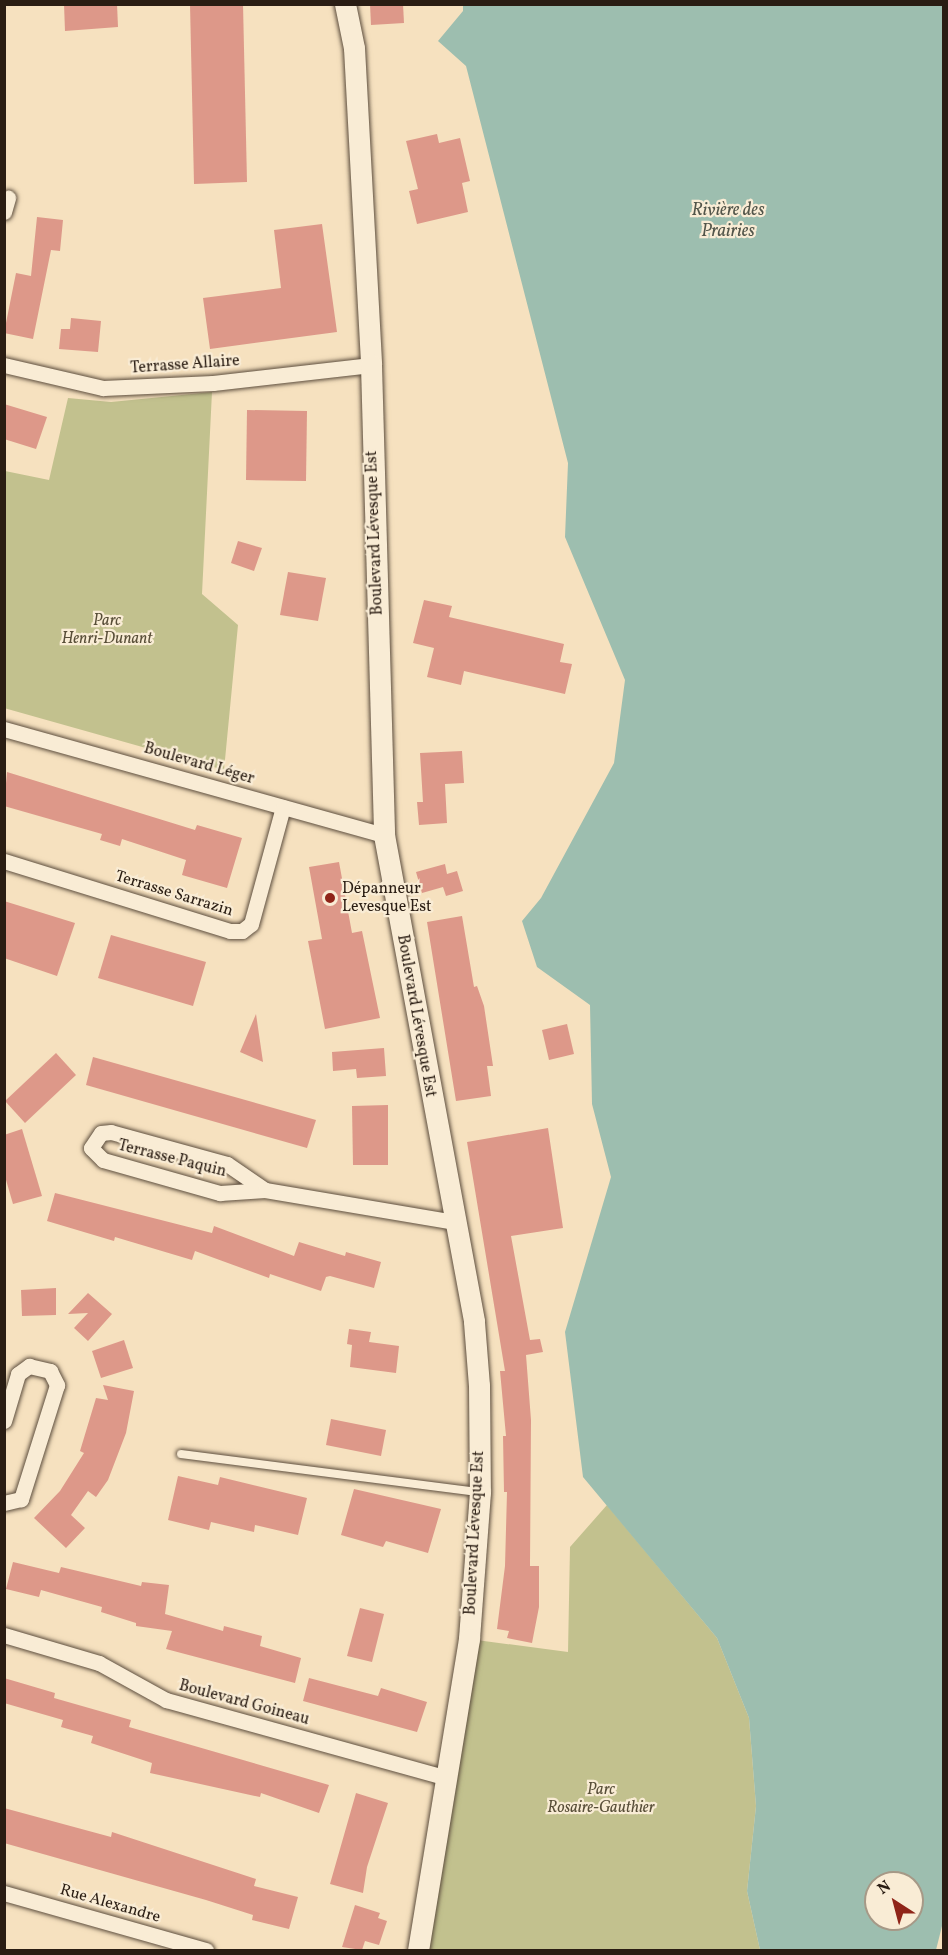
<!DOCTYPE html>
<html>
<head>
<meta charset="utf-8">
<style>
	body { margin:0 }
	#map { position:relative; width:948px; height:1955px; overflow:hidden; background:#f6e1bf; font-family:Vollkorn,serif }
	div>[style] { position:absolute }
	.green>* { inset:0; background:#c2c18e }
	.water>* { inset:0; background:#9dbeaf }
	.building>* { inset:0; background:#dd9889 }
	.roads { filter:drop-shadow(0 0 2px #5d4e3e) drop-shadow(0 0 2px #5d4e3e) }
	.lane>* { height:8px; margin:-4px; padding:0 4px; transform-origin:4px; border-radius:4px; background:#f9ecd5 }
	.street>* { height:15px; margin:-7.5px; padding:0 7.5px; transform-origin:7.5px; border-radius:7.5px; background:#f9ecd5 }
	.secondary>* { height:21px; margin:-10.5px; padding:0 10.5px; transform-origin:10.5px; border-radius:10.5px; background:#f9ecd5 }
	.dots>* { width:16px; height:16px; translate:-50% -50%; box-sizing:border-box; border:3px solid #f9ecd5; border-radius:50% }
	span { translate:-50% -50%; white-space:nowrap; text-align:center; line-height:1.15; -webkit-text-stroke:4.5px #f9ecd5; paint-order:stroke }
	.street-label { font-size:16px; color:#2a1d13 }
	.park-label { font-size:16px; color:#584e38; font-style:italic }
	.poi-label { font-size:16px; color:#2a1d13 }
	.left { translate:0 -50%; text-align:left }
	.water-label { font-size:18px; color:#52554a; font-style:italic }
	.frame { position:absolute; inset:0; border:6px solid #2a1d13; pointer-events:none }
	.north { position:absolute; left:864px; top:1871px; width:60px; height:60px; box-sizing:border-box; background:#f9ecd5; border:2px solid #a69987; border-radius:50%; rotate:324deg; font-size:16px; font-weight:700; line-height:24px; text-align:center; color:#2a1d13 }
	.north::after { content:''; display:block; margin:auto; width:21px; height:27px; background:#8f2418; clip-path:polygon(50% 0,100% 100%,50% 72%,0 100%) }
</style>
</head>
<body>
<div id="map">
	<div class="green">
		<i style="clip-path:polygon(212px 392px,202px 594px,238px 625px,224px 770px,4px 708px,5px 471px,49px 480px,68px 398px,111px 402px)"></i>
		<i style="clip-path:polygon(607px 1505px,717px 1638px,749px 1718px,756px 1806px,747px 1891px,760px 1950px,418px 1950px,469px 1639px,568px 1652px,570px 1547px)"></i>
	</div>
	<div class="water">
		<i style="clip-path:polygon(evenodd,463px 5px,943px 5px,944px 1918px,936px 1950px,760px 1950px,747px 1891px,756px 1806px,749px 1718px,717px 1638px,583px 1477px,565px 1332px,611px 1177px,592px 1104px,590px 1005px,537px 967px,522px 921px,541px 898px,614px 763px,625px 680px,565px 537px,568px 463px,466px 66px,438px 41px,463px 11px,463px 5px,876px 1883px,912px 1883px,912px 1919px,876px 1919px,876px 1883px)"></i>
	</div>
	<div class="building">
		<i style="clip-path:polygon(64px 4px,117px 4px,118px 27px,65px 31px)"></i>
		<i style="clip-path:polygon(190px 4px,243px 4px,247px 182px,194px 184px)"></i>
		<i style="clip-path:polygon(370px 4px,403px 4px,404px 23px,371px 25px)"></i>
		<i style="clip-path:polygon(437px 134px,439px 143px,460px 138px,470px 181px,462px 183px,468px 212px,417px 224px,409px 191px,418px 189px,406px 141px)"></i>
		<i style="clip-path:polygon(37px 217px,63px 220px,60px 251px,51px 250px,33px 339px,4px 333px,16px 273px,31px 276px)"></i>
		<i style="clip-path:polygon(322px 224px,337px 332px,210px 349px,203px 298px,281px 288px,274px 230px)"></i>
		<i style="clip-path:polygon(71px 318px,101px 321px,98px 352px,59px 349px,61px 329px,70px 329px)"></i>
		<i style="clip-path:polygon(4px 404px,47px 417px,36px 449px,4px 439px)"></i>
		<i style="clip-path:polygon(247px 410px,307px 411px,306px 481px,246px 480px)"></i>
		<i style="clip-path:polygon(238px 541px,262px 548px,254px 571px,231px 563px)"></i>
		<i style="clip-path:polygon(288px 572px,326px 578px,318px 621px,280px 615px)"></i>
		<i style="clip-path:polygon(424px 600px,452px 606px,449px 617px,564px 644px,560px 662px,572px 664px,565px 694px,464px 671px,461px 685px,427px 677px,434px 648px,413px 643px)"></i>
		<i style="clip-path:polygon(462px 751px,464px 783px,445px 784px,447px 823px,419px 825px,417px 802px,423px 802px,420px 753px)"></i>
		<i style="clip-path:polygon(7px 772px,195px 830px,197px 825px,242px 838px,227px 888px,182px 875px,186px 860px,122px 839px,120px 846px,100px 840px,102px 834px,4px 806px)"></i>
		<i style="clip-path:polygon(339px 862px,352px 933px,362px 931px,380px 1018px,325px 1029px,308px 941px,322px 939px,309px 867px)"></i>
		<i style="clip-path:polygon(445px 864px,447px 874px,457px 871px,463px 891px,446px 896px,443px 887px,422px 893px,416px 872px)"></i>
		<i style="clip-path:polygon(4px 901px,75px 923px,57px 976px,4px 958px)"></i>
		<i style="clip-path:polygon(462px 916px,474px 987px,477px 986px,484px 1006px,493px 1066px,487px 1066px,491px 1096px,456px 1101px,427px 922px)"></i>
		<i style="clip-path:polygon(111px 935px,206px 962px,193px 1006px,98px 978px)"></i>
		<i style="clip-path:polygon(256px 1014px,263px 1062px,240px 1052px)"></i>
		<i style="clip-path:polygon(567px 1024px,574px 1054px,549px 1060px,542px 1030px)"></i>
		<i style="clip-path:polygon(384px 1048px,386px 1076px,357px 1078px,356px 1069px,333px 1071px,332px 1052px)"></i>
		<i style="clip-path:polygon(56px 1053px,76px 1075px,25px 1123px,5px 1101px)"></i>
		<i style="clip-path:polygon(93px 1057px,316px 1120px,307px 1148px,86px 1085px)"></i>
		<i style="clip-path:polygon(388px 1105px,388px 1165px,353px 1165px,352px 1106px)"></i>
		<i style="clip-path:polygon(548px 1128px,563px 1228px,511px 1236px,530px 1340px,540px 1339px,543px 1352px,526px 1355px,531px 1420px,530px 1566px,539px 1566px,539px 1607px,532px 1643px,507px 1638px,509px 1631px,497px 1629px,505px 1566px,507px 1492px,504px 1492px,503px 1436px,506px 1436px,500px 1371px,505px 1371px,467px 1142px)"></i>
		<i style="clip-path:polygon(22px 1129px,42px 1196px,13px 1204px,4px 1173px,4px 1135px)"></i>
		<i style="clip-path:polygon(55px 1193px,212px 1233px,214px 1226px,294px 1256px,299px 1242px,345px 1256px,346px 1252px,381px 1262px,374px 1288px,330px 1276px,326px 1277px,321px 1291px,270px 1274px,269px 1278px,195px 1251px,192px 1260px,115px 1237px,114px 1241px,47px 1221px)"></i>
		<i style="clip-path:polygon(56px 1288px,56px 1315px,22px 1316px,21px 1290px)"></i>
		<i style="clip-path:polygon(88px 1293px,112px 1314px,88px 1341px,74px 1328px,88px 1313px,68px 1314px)"></i>
		<i style="clip-path:polygon(349px 1329px,371px 1332px,369px 1342px,399px 1346px,396px 1373px,350px 1367px,352px 1345px,347px 1344px)"></i>
		<i style="clip-path:polygon(124px 1340px,133px 1368px,101px 1378px,92px 1351px)"></i>
		<i style="clip-path:polygon(103px 1385px,134px 1391px,126px 1433px,108px 1480px,96px 1497px,88px 1491px,71px 1515px,85px 1528px,66px 1548px,34px 1518px,60px 1491px,84px 1453px,80px 1451px,96px 1398px,108px 1400px)"></i>
		<i style="clip-path:polygon(331px 1419px,386px 1430px,381px 1456px,326px 1445px)"></i>
		<i style="clip-path:polygon(178px 1476px,218px 1485px,220px 1477px,307px 1498px,298px 1535px,255px 1525px,254px 1532px,211px 1522px,209px 1530px,168px 1520px)"></i>
		<i style="clip-path:polygon(354px 1489px,441px 1509px,428px 1553px,386px 1541px,383px 1547px,341px 1535px)"></i>
		<i style="clip-path:polygon(13px 1562px,59px 1573px,61px 1567px,141px 1586px,142px 1582px,169px 1585px,165px 1614px,223px 1631px,224px 1626px,262px 1636px,260px 1646px,301px 1658px,295px 1683px,166px 1649px,172px 1631px,136px 1626px,136px 1623px,101px 1612px,102px 1607px,41px 1590px,39px 1597px,6px 1589px)"></i>
		<i style="clip-path:polygon(360px 1608px,384px 1614px,372px 1662px,347px 1656px)"></i>
		<i style="clip-path:polygon(4px 1678px,55px 1693px,54px 1698px,131px 1720px,129px 1727px,329px 1785px,319px 1813px,261px 1793px,260px 1797px,150px 1773px,152px 1763px,91px 1743px,93px 1736px,61px 1727px,63px 1720px,4px 1703px)"></i>
		<i style="clip-path:polygon(309px 1678px,378px 1696px,381px 1688px,427px 1702px,417px 1732px,303px 1701px)"></i>
		<i style="clip-path:polygon(356px 1793px,388px 1803px,367px 1867px,363px 1893px,330px 1884px)"></i>
		<i style="clip-path:polygon(4px 1808px,111px 1837px,112px 1832px,256px 1879px,254px 1886px,298px 1897px,289px 1929px,252px 1920px,253px 1915px,206px 1900px,4px 1843px)"></i>
		<i style="clip-path:polygon(355px 1905px,380px 1913px,378px 1918px,387px 1921px,379px 1945px,365px 1941px,362px 1950px,342px 1947px)"></i>
	</div>
	<div class="roads">
		<div class="lane">
			<i style="left:181px;top:1454px;width:299px;rotate:7.3deg"></i>
		</div>
		<div class="street">
			<i style="left:4px;top:212px;width:15px;rotate:-74deg"></i>
			<i style="left:4px;top:365px;width:102px;rotate:13.1deg"></i>
			<i style="left:103px;top:388px;width:110px;rotate:-2.6deg"></i>
			<i style="left:213px;top:383px;width:159px;rotate:-6.5deg"></i>
			<i style="left:4px;top:729px;width:395px;rotate:15.6deg"></i>
			<i style="left:4px;top:861px;width:237px;rotate:17.2deg"></i>
			<i style="left:230px;top:931px;width:12px"></i>
			<i style="left:242px;top:931px;width:11px;rotate:-38deg"></i>
			<i style="left:251px;top:924px;width:121px;rotate:-74.7deg"></i>
			<i style="left:265px;top:1190px;width:46px;rotate:-145.6deg"></i>
			<i style="left:227px;top:1164px;width:120px;rotate:-164.6deg"></i>
			<i style="left:111px;top:1132px;width:10px;rotate:174deg"></i>
			<i style="left:101px;top:1133px;width:18px;rotate:124deg"></i>
			<i style="left:91px;top:1148px;width:17px;rotate:45deg"></i>
			<i style="left:103px;top:1160px;width:122px;rotate:15.8deg"></i>
			<i style="left:220px;top:1193px;width:45px;rotate:-3.8deg"></i>
			<i style="left:265px;top:1190px;width:193px;rotate:9.6deg"></i>
			<i style="left:4px;top:1421px;width:49px;rotate:-73.4deg"></i>
			<i style="left:18px;top:1374px;width:14px;rotate:-36deg"></i>
			<i style="left:29px;top:1366px;width:22px;rotate:13deg"></i>
			<i style="left:50px;top:1371px;width:16px;rotate:63deg"></i>
			<i style="left:57px;top:1385px;width:120px;rotate:107.5deg"></i>
			<i style="left:21px;top:1499px;width:17px;rotate:167deg"></i>
			<i style="left:4px;top:1635px;width:99px;rotate:16.4deg"></i>
			<i style="left:99px;top:1663px;width:77px;rotate:28.9deg"></i>
			<i style="left:166px;top:1700px;width:292px;rotate:15.5deg"></i>
			<i style="left:4px;top:1893px;width:210px;rotate:15.8deg"></i>
		</div>
		<div class="secondary">
			<i style="left:345px;top:4px;width:45px;rotate:78.4deg"></i>
			<i style="left:354px;top:48px;width:317px;rotate:86.9deg"></i>
			<i style="left:371px;top:365px;width:470px;rotate:88.4deg"></i>
			<i style="left:384px;top:835px;width:495px;rotate:79.5deg"></i>
			<i style="left:474px;top:1322px;width:63px;rotate:85.5deg"></i>
			<i style="left:479px;top:1385px;width:107px;rotate:89.5deg"></i>
			<i style="left:480px;top:1492px;width:147px;rotate:94.3deg"></i>
			<i style="left:469px;top:1639px;width:315px;rotate:99.3deg"></i>
		</div>
	</div>
	<div class="dots">
		<i style="left:330px;top:898px;background:#8f2418"></i>
	</div>
	<div class="street-label">
		<span style="left:185px;top:365px;rotate:-4deg">Terrasse Allaire</span>
		<span style="left:375px;top:533px;rotate:-92deg">Boulevard Lévesque Est</span>
		<span style="left:199px;top:764px;rotate:16deg">Boulevard Léger</span>
		<span style="left:174px;top:894px;rotate:17deg">Terrasse Sarrazin</span>
		<span style="left:416px;top:1016px;rotate:80deg">Boulevard Lévesque Est</span>
		<span style="left:172px;top:1159px;rotate:14deg">Terrasse Paquin</span>
		<span style="left:475px;top:1533px;rotate:-87deg">Boulevard Lévesque Est</span>
		<span style="left:244px;top:1703px;rotate:15deg">Boulevard Goineau</span>
		<span style="left:110px;top:1904px;rotate:16deg">Rue Alexandre</span>
	</div>
	<div class="park-label">
		<span style="left:107px;top:630px">Parc<br>Henri-Dunant</span>
		<span style="left:601px;top:1799px">Parc<br>Rosaire-Gauthier</span>
	</div>
	<div class="poi-label">
		<span class="left" style="left:342px;top:898px">Dépanneur<br>Levesque Est</span>
	</div>
	<div class="water-label">
		<span style="left:728px;top:222px">Rivière des<br>Prairies</span>
	</div>
	<div class="frame"></div>
	<div class="north">N</div>
</div>
</body>
</html>
